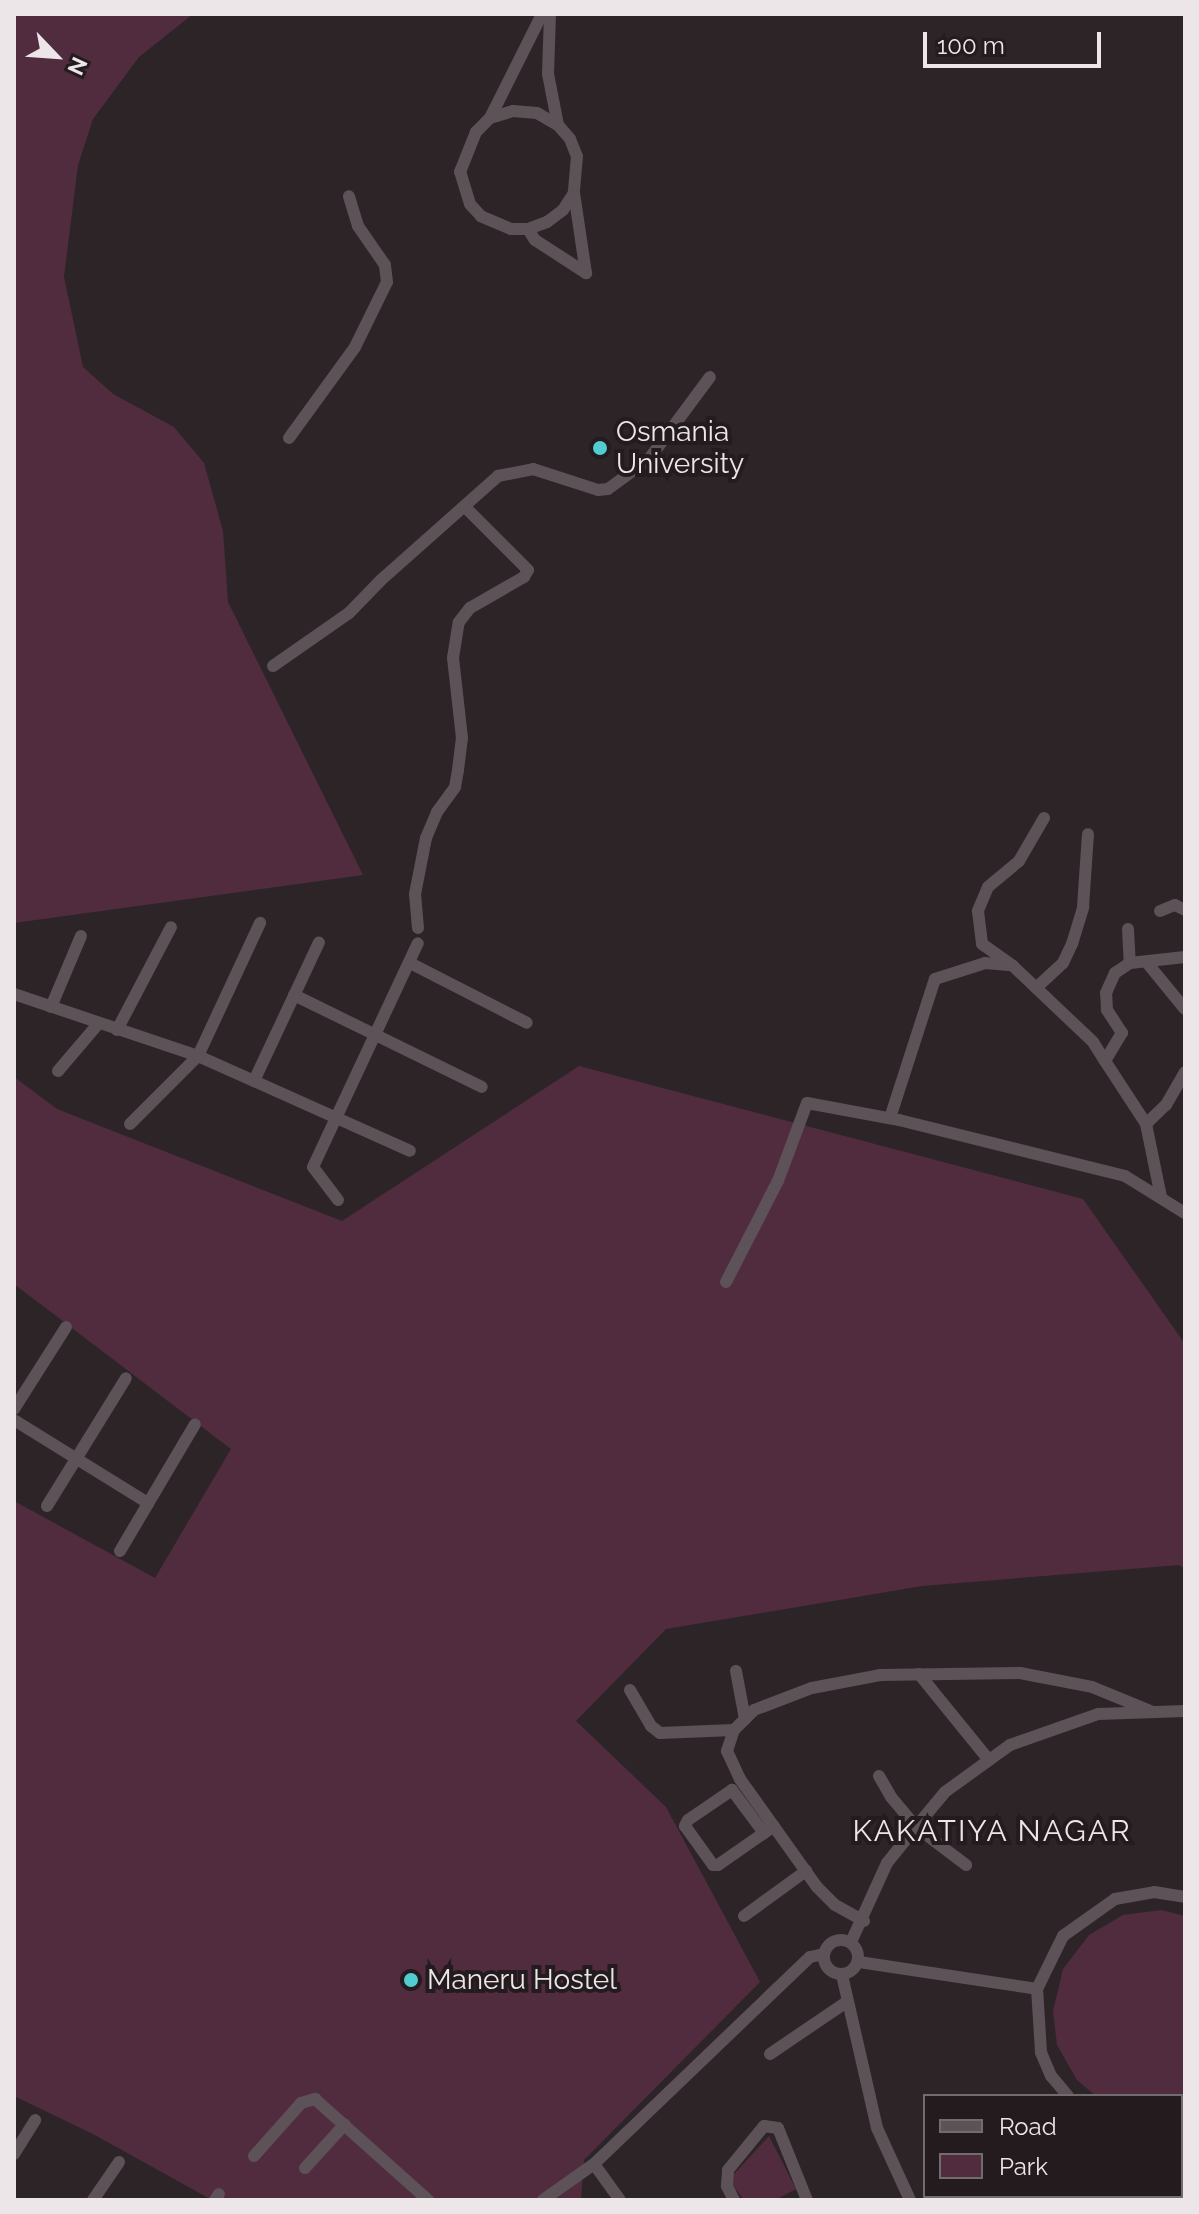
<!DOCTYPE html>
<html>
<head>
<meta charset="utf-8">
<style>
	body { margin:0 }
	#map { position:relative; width:1199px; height:2214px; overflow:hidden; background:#2d2428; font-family:Raleway,sans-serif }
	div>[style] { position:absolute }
	.green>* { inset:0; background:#512c3f }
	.street>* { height:12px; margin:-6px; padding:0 6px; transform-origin:6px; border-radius:6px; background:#5c5257 }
	.street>.ring { margin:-6px; padding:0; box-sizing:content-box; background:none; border:12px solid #5c5257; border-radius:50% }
	.dots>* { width:22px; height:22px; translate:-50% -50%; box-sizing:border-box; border:4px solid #231b1e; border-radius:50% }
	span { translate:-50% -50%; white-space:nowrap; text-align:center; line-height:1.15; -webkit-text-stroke:8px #231b1e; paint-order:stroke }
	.poi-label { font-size:28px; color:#ece6e9 }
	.left { translate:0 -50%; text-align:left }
	.neighbourhood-label { font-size:30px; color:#ece6e9; letter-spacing:2px }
	.frame { position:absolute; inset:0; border:16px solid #ece6e9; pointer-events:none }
	.legend { position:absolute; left:923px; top:2094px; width:260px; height:104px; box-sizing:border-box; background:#231b1e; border:2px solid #736c6f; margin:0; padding:10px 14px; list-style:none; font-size:24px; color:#ece6e9 }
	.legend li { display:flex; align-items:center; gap:16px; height:40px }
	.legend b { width:40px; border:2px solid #736c6f }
	.north { position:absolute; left:16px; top:16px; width:80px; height:80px; -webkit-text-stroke:6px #231b1e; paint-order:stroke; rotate:115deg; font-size:22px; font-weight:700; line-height:32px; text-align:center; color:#ece6e9 }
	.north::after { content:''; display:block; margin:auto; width:28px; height:36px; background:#ece6e9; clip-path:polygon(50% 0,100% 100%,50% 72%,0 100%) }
	.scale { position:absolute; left:923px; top:32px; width:178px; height:36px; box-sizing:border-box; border:4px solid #ece6e9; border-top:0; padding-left:10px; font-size:24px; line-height:28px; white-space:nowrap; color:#ece6e9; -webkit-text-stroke:6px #231b1e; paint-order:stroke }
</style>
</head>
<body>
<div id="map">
	<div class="green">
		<i style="clip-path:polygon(14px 14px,193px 14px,139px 57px,93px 119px,78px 165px,64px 277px,83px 367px,113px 394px,174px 427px,204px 463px,223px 531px,228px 602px,363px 875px,14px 923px)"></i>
		<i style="clip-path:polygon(579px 1066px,1083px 1199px,1185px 1344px,1185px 1569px,1179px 1565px,922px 1586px,666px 1629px,576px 1721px,666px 1807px,760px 1982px,584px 2160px,581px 2200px,212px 2200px,93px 2134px,14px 2096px,14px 1501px,155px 1578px,231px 1449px,14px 1284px,14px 1077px,57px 1109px,342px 1221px)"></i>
		<i style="clip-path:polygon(1161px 1910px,1185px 1916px,1185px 2111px,1181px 2112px,1181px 2096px,1096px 2096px,1077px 2080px,1057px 2045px,1053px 2011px,1063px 1969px,1089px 1935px,1123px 1915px)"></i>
		<i style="clip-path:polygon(769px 2136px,796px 2189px,775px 2200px,744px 2200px,732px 2184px,734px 2174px)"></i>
	</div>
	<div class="street">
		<i style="left:550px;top:14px;width:60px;rotate:91.9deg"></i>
		<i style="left:548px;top:74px;width:52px;rotate:78.9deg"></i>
		<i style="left:558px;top:125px;width:18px;rotate:49deg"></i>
		<i style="left:570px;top:139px;width:18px;rotate:68deg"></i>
		<i style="left:577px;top:156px;width:37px;rotate:95deg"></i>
		<i style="left:574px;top:193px;width:20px;rotate:123deg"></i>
		<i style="left:563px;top:210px;width:20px;rotate:143deg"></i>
		<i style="left:547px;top:222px;width:20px;rotate:160deg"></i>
		<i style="left:528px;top:229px;width:17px;rotate:180deg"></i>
		<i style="left:511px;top:229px;width:33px;rotate:-157deg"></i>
		<i style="left:481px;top:216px;width:16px;rotate:-133deg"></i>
		<i style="left:470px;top:204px;width:34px;rotate:-107deg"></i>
		<i style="left:460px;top:172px;width:43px;rotate:-68.2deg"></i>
		<i style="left:476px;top:132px;width:20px;rotate:-45deg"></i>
		<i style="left:490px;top:118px;width:24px;rotate:-17deg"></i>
		<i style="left:513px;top:111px;width:24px;rotate:5deg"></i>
		<i style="left:537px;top:113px;width:24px;rotate:30deg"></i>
		<i style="left:490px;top:118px;width:116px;rotate:-63.4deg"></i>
		<i style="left:574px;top:193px;width:81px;rotate:81.5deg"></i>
		<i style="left:528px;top:229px;width:13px;rotate:58deg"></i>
		<i style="left:535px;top:240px;width:61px;rotate:32.9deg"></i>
		<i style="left:289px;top:438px;width:112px;rotate:-54deg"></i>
		<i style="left:355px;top:347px;width:72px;rotate:-63.8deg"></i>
		<i style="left:387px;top:282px;width:17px;rotate:-97deg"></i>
		<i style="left:385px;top:265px;width:47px;rotate:-124.7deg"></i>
		<i style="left:358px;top:226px;width:31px;rotate:-107deg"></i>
		<i style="left:273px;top:666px;width:93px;rotate:-34.9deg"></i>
		<i style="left:349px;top:613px;width:46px;rotate:-45.9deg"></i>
		<i style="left:381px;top:580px;width:157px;rotate:-41.6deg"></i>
		<i style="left:498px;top:476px;width:36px;rotate:-11deg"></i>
		<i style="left:533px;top:469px;width:68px;rotate:17.9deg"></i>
		<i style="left:598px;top:490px;width:10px;rotate:-6deg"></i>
		<i style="left:608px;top:489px;width:51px;rotate:-36.2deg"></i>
		<i style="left:649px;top:459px;width:102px;rotate:-53.4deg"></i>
		<i style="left:1044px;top:818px;width:50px;rotate:120.2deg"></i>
		<i style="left:1019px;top:861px;width:40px;rotate:140deg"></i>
		<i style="left:988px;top:887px;width:26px;rotate:113deg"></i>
		<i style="left:978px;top:911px;width:33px;rotate:83deg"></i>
		<i style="left:982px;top:944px;width:38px;rotate:35deg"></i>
		<i style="left:1013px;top:966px;width:110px;rotate:43.5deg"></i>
		<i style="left:1093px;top:1042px;width:22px;rotate:58deg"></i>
		<i style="left:1105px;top:1061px;width:33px;rotate:-59deg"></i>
		<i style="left:1122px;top:1033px;width:27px;rotate:-123deg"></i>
		<i style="left:1107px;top:1010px;width:17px;rotate:-93deg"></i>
		<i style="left:1106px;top:993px;width:22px;rotate:-66deg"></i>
		<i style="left:1115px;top:973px;width:18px;rotate:-34deg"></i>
		<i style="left:1130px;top:963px;width:55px;rotate:-6.2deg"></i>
		<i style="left:1160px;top:911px;width:16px;rotate:-22deg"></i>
		<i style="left:1175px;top:905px;width:11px;rotate:27deg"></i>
		<i style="left:418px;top:928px;width:34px;rotate:-95deg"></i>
		<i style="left:415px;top:894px;width:57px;rotate:-78.9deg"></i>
		<i style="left:426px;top:838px;width:28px;rotate:-67deg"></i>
		<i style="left:437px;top:812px;width:31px;rotate:-54deg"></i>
		<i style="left:455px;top:787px;width:17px;rotate:-80deg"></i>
		<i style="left:458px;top:770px;width:32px;rotate:-83deg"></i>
		<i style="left:462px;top:738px;width:81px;rotate:-96.4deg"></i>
		<i style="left:453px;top:658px;width:36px;rotate:-81deg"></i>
		<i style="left:459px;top:622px;width:18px;rotate:-52deg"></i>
		<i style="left:470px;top:608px;width:62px;rotate:-29.9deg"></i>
		<i style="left:524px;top:577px;width:8px;rotate:-60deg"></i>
		<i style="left:528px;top:570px;width:89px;rotate:-135deg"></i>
		<i style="left:1128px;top:929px;width:34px;rotate:87deg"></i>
		<i style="left:410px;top:963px;width:131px;rotate:27.1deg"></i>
		<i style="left:1148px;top:964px;width:58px;rotate:50.6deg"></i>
		<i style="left:1036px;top:988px;width:37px;rotate:-43deg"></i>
		<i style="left:1063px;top:963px;width:21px;rotate:-65deg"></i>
		<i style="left:1072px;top:944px;width:39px;rotate:-73deg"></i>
		<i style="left:1083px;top:907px;width:73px;rotate:-86.1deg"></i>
		<i style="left:14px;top:994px;width:194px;rotate:18.6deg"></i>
		<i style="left:198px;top:1056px;width:232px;rotate:24.1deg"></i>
		<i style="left:294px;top:995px;width:209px;rotate:26.1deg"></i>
		<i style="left:51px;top:1007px;width:77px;rotate:-67.1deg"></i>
		<i style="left:117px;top:1030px;width:116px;rotate:-62.3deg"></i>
		<i style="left:1105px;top:1061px;width:75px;rotate:56.9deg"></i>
		<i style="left:58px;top:1071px;width:62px;rotate:-49.6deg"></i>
		<i style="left:254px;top:1081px;width:153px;rotate:-64.9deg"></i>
		<i style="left:890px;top:1118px;width:146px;rotate:-72.1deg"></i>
		<i style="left:935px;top:979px;width:52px;rotate:-17.7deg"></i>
		<i style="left:985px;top:963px;width:24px;rotate:5deg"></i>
		<i style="left:130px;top:1124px;width:96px;rotate:-45deg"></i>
		<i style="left:198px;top:1056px;width:147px;rotate:-65deg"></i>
		<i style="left:1161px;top:1197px;width:75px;rotate:-101.6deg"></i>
		<i style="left:1146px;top:1124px;width:28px;rotate:-44deg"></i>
		<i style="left:1166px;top:1105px;width:38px;rotate:-60deg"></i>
		<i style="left:338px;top:1200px;width:41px;rotate:-127.1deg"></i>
		<i style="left:313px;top:1167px;width:247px;rotate:-64.9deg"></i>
		<i style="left:726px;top:1282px;width:114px;rotate:-62.8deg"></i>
		<i style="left:778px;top:1181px;width:83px;rotate:-69.6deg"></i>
		<i style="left:807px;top:1103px;width:94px;rotate:10.5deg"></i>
		<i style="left:899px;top:1120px;width:233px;rotate:13.9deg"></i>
		<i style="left:1125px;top:1176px;width:70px;rotate:31.7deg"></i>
		<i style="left:14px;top:1409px;width:97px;rotate:-57.6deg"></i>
		<i style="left:14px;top:1420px;width:158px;rotate:31.8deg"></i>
		<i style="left:47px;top:1506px;width:150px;rotate:-58.3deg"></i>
		<i style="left:120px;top:1551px;width:147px;rotate:-59.4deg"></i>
		<i style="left:736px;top:1671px;width:49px;rotate:79.4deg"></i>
		<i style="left:919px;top:1674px;width:111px;rotate:50.9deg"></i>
		<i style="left:630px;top:1690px;width:42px;rotate:59.7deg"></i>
		<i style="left:651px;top:1726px;width:11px;rotate:38deg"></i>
		<i style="left:660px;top:1733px;width:74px;rotate:-2.3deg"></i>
		<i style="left:879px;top:1776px;width:24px;rotate:60deg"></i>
		<i style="left:891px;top:1797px;width:39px;rotate:50deg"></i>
		<i style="left:916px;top:1827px;width:63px;rotate:37.2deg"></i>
		<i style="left:764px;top:1833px;width:54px;rotate:-126.7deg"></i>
		<i style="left:732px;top:1790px;width:53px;rotate:145.7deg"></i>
		<i style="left:688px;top:1820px;width:7px;rotate:117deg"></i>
		<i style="left:685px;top:1826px;width:48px;rotate:54.3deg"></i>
		<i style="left:713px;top:1865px;width:5px"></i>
		<i style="left:718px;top:1865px;width:56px;rotate:-34.8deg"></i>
		<i style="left:764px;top:1833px;width:12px;rotate:-35deg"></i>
		<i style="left:744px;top:1916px;width:77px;rotate:-36deg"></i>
		<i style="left:864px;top:1921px;width:33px;rotate:-151deg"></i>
		<i style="left:835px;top:1905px;width:25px;rotate:-135deg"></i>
		<i style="left:817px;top:1887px;width:133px;rotate:-125.5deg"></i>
		<i style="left:740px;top:1779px;width:31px;rotate:-115deg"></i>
		<i style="left:727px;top:1751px;width:22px;rotate:-72deg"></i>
		<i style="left:734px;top:1730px;width:28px;rotate:-45deg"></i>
		<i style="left:754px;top:1710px;width:62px;rotate:-20.8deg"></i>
		<i style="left:812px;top:1688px;width:69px;rotate:-10.8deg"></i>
		<i style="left:880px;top:1675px;width:140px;rotate:-0.8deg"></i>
		<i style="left:1020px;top:1673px;width:73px;rotate:11deg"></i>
		<i style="left:1092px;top:1687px;width:66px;rotate:22.3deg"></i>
		<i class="ring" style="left:824px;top:1940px;width:22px;height:22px"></i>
		<i style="left:851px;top:1942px;width:87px;rotate:-65.5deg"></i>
		<i style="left:887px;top:1863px;width:46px;rotate:-51.1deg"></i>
		<i style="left:916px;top:1827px;width:45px;rotate:-50.4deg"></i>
		<i style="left:945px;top:1792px;width:80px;rotate:-35.9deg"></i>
		<i style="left:1010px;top:1745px;width:93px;rotate:-19.4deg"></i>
		<i style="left:1098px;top:1714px;width:87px;rotate:-2deg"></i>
		<i style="left:859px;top:1962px;width:180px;rotate:8.6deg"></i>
		<i style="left:842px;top:1975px;width:157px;rotate:77.1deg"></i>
		<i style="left:877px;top:2128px;width:79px;rotate:65.4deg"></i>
		<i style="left:770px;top:2054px;width:94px;rotate:-34.2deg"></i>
		<i style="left:1068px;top:2096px;width:26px;rotate:-130deg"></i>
		<i style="left:1051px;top:2076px;width:26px;rotate:-113deg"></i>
		<i style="left:1041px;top:2052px;width:63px;rotate:-93.6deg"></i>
		<i style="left:1037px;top:1989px;width:59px;rotate:-63.9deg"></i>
		<i style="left:1063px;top:1936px;width:64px;rotate:-35.4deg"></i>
		<i style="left:1115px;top:1899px;width:40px;rotate:-10deg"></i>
		<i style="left:1154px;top:1892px;width:31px;rotate:9deg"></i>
		<i style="left:1181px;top:2131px;width:4px"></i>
		<i style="left:14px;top:2154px;width:40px;rotate:-58deg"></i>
		<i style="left:254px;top:2156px;width:71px;rotate:-48.4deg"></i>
		<i style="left:301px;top:2103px;width:15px;rotate:-16deg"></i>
		<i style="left:315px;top:2099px;width:152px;rotate:41.8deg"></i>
		<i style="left:594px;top:2164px;width:44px;rotate:54.2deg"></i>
		<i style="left:305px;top:2168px;width:59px;rotate:-47.7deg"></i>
		<i style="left:93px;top:2200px;width:46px;rotate:-55.6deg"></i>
		<i style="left:215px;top:2200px;width:7px;rotate:-56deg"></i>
		<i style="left:543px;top:2200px;width:62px;rotate:-35.2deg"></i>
		<i style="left:594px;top:2164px;width:299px;rotate:-43.8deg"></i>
		<i style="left:810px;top:1957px;width:14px;rotate:-12deg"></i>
		<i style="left:734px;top:2200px;width:16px;rotate:-117deg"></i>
		<i style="left:727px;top:2186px;width:16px;rotate:-86deg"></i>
		<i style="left:728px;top:2170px;width:57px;rotate:-50.7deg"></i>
		<i style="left:764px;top:2126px;width:14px;rotate:8deg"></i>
		<i style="left:778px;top:2128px;width:78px;rotate:68.1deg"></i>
	</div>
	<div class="dots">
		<i style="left:600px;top:448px;background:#51ccd1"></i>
		<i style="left:411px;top:1980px;background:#51ccd1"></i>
	</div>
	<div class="poi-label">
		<span class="left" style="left:616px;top:448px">Osmania<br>University</span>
		<span class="left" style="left:427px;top:1980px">Maneru Hostel</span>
	</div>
	<div class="neighbourhood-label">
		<span style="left:992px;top:1831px">KAKATIYA NAGAR</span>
	</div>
	<div class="frame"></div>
	<ul class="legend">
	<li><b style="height:10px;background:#5c5257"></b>Road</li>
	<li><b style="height:22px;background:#512c3f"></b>Park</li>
	</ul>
	<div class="north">N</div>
	<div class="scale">100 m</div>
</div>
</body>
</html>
